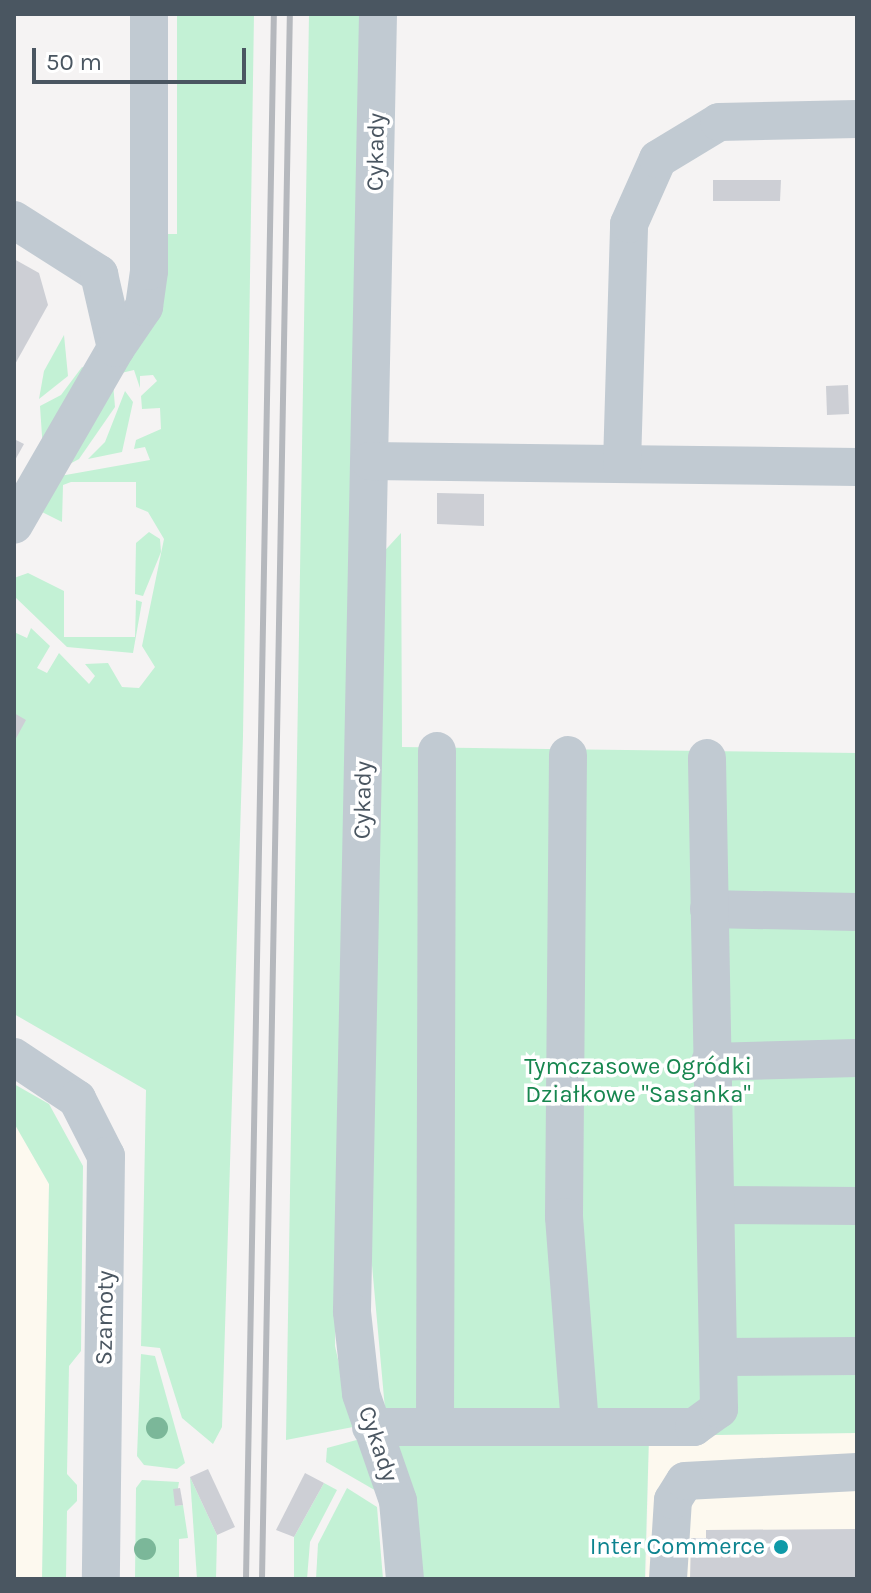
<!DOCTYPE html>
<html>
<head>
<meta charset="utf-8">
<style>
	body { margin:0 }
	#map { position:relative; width:871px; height:1593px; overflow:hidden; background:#f5f3f3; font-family:Karla,sans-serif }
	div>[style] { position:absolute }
	.commercial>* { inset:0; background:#fdf9ef }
	.green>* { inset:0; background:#c3f1d5 }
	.building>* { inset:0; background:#cdcfd5 }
	.minor>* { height:38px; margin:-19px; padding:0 19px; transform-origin:19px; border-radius:19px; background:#c1cad2 }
	.rail>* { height:6px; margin:-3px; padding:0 3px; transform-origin:3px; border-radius:3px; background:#b5b8bd }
	.trees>* { width:22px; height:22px; margin:-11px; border-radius:50%; background:#7bb799 }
	.dots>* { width:22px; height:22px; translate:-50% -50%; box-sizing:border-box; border:4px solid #fff; border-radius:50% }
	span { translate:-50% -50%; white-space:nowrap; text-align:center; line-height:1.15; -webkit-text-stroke:7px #fff; paint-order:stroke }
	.street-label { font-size:24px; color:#4a5661 }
	.park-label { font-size:24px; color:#17864f }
	.culture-label { font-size:24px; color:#0d838f }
	.right { translate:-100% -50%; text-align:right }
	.frame { position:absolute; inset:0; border:16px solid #4a5661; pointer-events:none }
	.scale { position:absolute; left:32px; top:48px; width:214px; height:36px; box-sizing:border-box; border:4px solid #4a5661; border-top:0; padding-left:10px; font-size:24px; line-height:28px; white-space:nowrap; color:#4a5661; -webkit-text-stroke:6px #fff; paint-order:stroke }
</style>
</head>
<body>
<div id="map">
	<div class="commercial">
		<i style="clip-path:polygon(14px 1123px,49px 1184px,42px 1579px,14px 1579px)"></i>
		<i style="clip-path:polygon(857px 1433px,857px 1579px,646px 1579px,649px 1436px)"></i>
	</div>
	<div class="green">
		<i style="clip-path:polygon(177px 14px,254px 14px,243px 736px,222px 1427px,213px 1444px,182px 1418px,160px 1348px,141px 1346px,146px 1090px,14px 1014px,14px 632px,27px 638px,31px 628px,50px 646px,37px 668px,47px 673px,59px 653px,89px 684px,95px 676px,85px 664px,108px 663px,122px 687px,139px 688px,155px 667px,142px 646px,164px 539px,148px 512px,136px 507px,136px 482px,71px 482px,63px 485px,62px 522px,40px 511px,60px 476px,150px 460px,145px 447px,134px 449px,136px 440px,161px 429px,160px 408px,142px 409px,141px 396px,157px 381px,153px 375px,140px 376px,140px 388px,134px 370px,117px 374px,156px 234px,177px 234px)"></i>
		<i style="clip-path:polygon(309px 14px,364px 14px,335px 1346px,353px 1427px,286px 1440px)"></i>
		<i style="clip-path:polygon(64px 335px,68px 376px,39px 399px,44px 371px)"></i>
		<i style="clip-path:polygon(82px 367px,91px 371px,43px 451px,40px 406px,61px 395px)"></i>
		<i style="clip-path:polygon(113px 383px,115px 407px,79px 459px,64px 467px)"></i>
		<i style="clip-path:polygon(125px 391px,133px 402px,122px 452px,88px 459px,105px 442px)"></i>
		<i style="clip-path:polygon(149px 532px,160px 539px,161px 552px,143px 596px,135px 594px,136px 543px)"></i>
		<i style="clip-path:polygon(401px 533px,402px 747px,857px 753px,857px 1433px,649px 1436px,645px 1579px,417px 1579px,385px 1409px,369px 1232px,378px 558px)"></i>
		<i style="clip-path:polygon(28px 573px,64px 591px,64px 637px,135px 637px,136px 600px,142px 602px,133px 653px,67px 647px,14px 596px,14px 578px)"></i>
		<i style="clip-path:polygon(14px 1084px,49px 1104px,83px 1166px,81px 1351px,69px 1366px,67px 1474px,77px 1485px,77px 1501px,67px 1511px,66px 1579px,42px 1579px,49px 1184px,14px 1123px)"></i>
		<i style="clip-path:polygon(141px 1354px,155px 1356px,185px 1463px,177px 1469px,144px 1465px,137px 1456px)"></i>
		<i style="clip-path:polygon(364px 1438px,378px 1492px,326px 1462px,327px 1448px)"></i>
		<i style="clip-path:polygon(190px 1477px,217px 1535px,216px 1579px,197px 1579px)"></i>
		<i style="clip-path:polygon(142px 1480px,179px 1482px,175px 1506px,183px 1505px,188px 1538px,179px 1539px,179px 1579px,135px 1579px,136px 1488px)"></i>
		<i style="clip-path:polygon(324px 1483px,337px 1490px,310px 1542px,307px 1579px,294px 1579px,294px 1537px)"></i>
		<i style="clip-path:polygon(347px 1488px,377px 1507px,383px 1579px,316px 1579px,318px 1544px)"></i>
	</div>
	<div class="building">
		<i style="clip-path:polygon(713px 180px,781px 180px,780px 201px,713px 201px)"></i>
		<i style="clip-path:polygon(14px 259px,39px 273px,48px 305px,14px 366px)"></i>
		<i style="clip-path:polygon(848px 385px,849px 414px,827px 415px,826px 386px)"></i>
		<i style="clip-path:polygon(14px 439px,24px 444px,14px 462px)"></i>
		<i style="clip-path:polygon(437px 493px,484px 494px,484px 526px,437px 524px)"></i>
		<i style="clip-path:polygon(14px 713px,26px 720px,14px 742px)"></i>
		<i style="clip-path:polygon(208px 1469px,235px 1527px,217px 1535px,190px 1477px)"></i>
		<i style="clip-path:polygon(305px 1473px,324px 1483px,294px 1537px,276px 1530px)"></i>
		<i style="clip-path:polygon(180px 1488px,183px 1505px,175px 1506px,173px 1489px)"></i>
		<i style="clip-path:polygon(857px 1529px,857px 1579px,690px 1579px,691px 1538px,706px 1538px,706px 1530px)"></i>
	</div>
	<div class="minor">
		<i style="left:378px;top:14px;width:1298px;rotate:91.15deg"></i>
		<i style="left:352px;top:1312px;width:82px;rotate:83.7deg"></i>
		<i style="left:361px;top:1394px;width:113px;rotate:70.9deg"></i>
		<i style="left:398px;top:1501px;width:78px;rotate:84.9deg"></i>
		<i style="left:14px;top:220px;width:101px;rotate:32.4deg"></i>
		<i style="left:99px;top:274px;width:76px;rotate:77.1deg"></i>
		<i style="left:116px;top:348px;width:204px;rotate:120deg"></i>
		<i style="left:116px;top:348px;width:50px;rotate:-55.7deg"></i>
		<i style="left:144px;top:307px;width:36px;rotate:-82deg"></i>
		<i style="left:149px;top:271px;width:257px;rotate:-90deg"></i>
		<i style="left:370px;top:461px;width:487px;rotate:0.7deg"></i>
		<i style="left:622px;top:464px;width:240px;rotate:-88.3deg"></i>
		<i style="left:629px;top:224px;width:71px;rotate:-66deg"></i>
		<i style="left:658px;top:159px;width:71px;rotate:-31.2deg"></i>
		<i style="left:719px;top:122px;width:138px;rotate:-1.2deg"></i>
		<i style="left:568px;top:755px;width:462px;rotate:90.5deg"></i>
		<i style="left:564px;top:1217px;width:209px;rotate:85.6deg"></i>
		<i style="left:709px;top:909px;width:148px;rotate:1.2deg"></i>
		<i style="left:14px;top:1057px;width:76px;rotate:33.7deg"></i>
		<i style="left:77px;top:1099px;width:64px;rotate:63deg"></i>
		<i style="left:106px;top:1156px;width:423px;rotate:90.7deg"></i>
		<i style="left:710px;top:1062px;width:147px;rotate:-1.6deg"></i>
		<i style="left:716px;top:1205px;width:141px;rotate:0.4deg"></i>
		<i style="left:721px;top:1357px;width:136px;rotate:-0.4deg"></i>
		<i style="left:435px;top:1423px;width:672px;rotate:-89.83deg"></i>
		<i style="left:371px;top:1427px;width:323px"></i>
		<i style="left:694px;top:1427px;width:31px;rotate:-36deg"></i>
		<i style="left:719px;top:1409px;width:651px;rotate:-91.06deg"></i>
		<i style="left:668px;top:1579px;width:79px;rotate:-86.4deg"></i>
		<i style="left:673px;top:1500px;width:22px;rotate:-58deg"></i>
		<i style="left:685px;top:1481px;width:172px;rotate:-3deg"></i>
	</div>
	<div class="rail">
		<i style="left:246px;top:1579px;width:1565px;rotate:-88.98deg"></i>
		<i style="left:262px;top:1579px;width:1565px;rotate:-88.98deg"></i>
	</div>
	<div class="trees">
		<i style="left:157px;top:1428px"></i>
		<i style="left:145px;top:1549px"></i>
	</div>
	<div class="dots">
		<i style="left:781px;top:1547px;background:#0f9aa8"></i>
	</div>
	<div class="street-label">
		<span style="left:376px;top:152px;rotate:-89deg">Cykady</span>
		<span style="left:363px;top:800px;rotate:-89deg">Cykady</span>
		<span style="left:105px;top:1318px;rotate:-89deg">Szamoty</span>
		<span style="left:378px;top:1444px;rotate:71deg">Cykady</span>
	</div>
	<div class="park-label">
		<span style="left:638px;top:1081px">Tymczasowe Ogródki<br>Działkowe "Sasanka"</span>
	</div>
	<div class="culture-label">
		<span class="right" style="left:765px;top:1547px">Inter Commerce</span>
	</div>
	<div class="frame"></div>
	<div class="scale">50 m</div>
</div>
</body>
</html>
